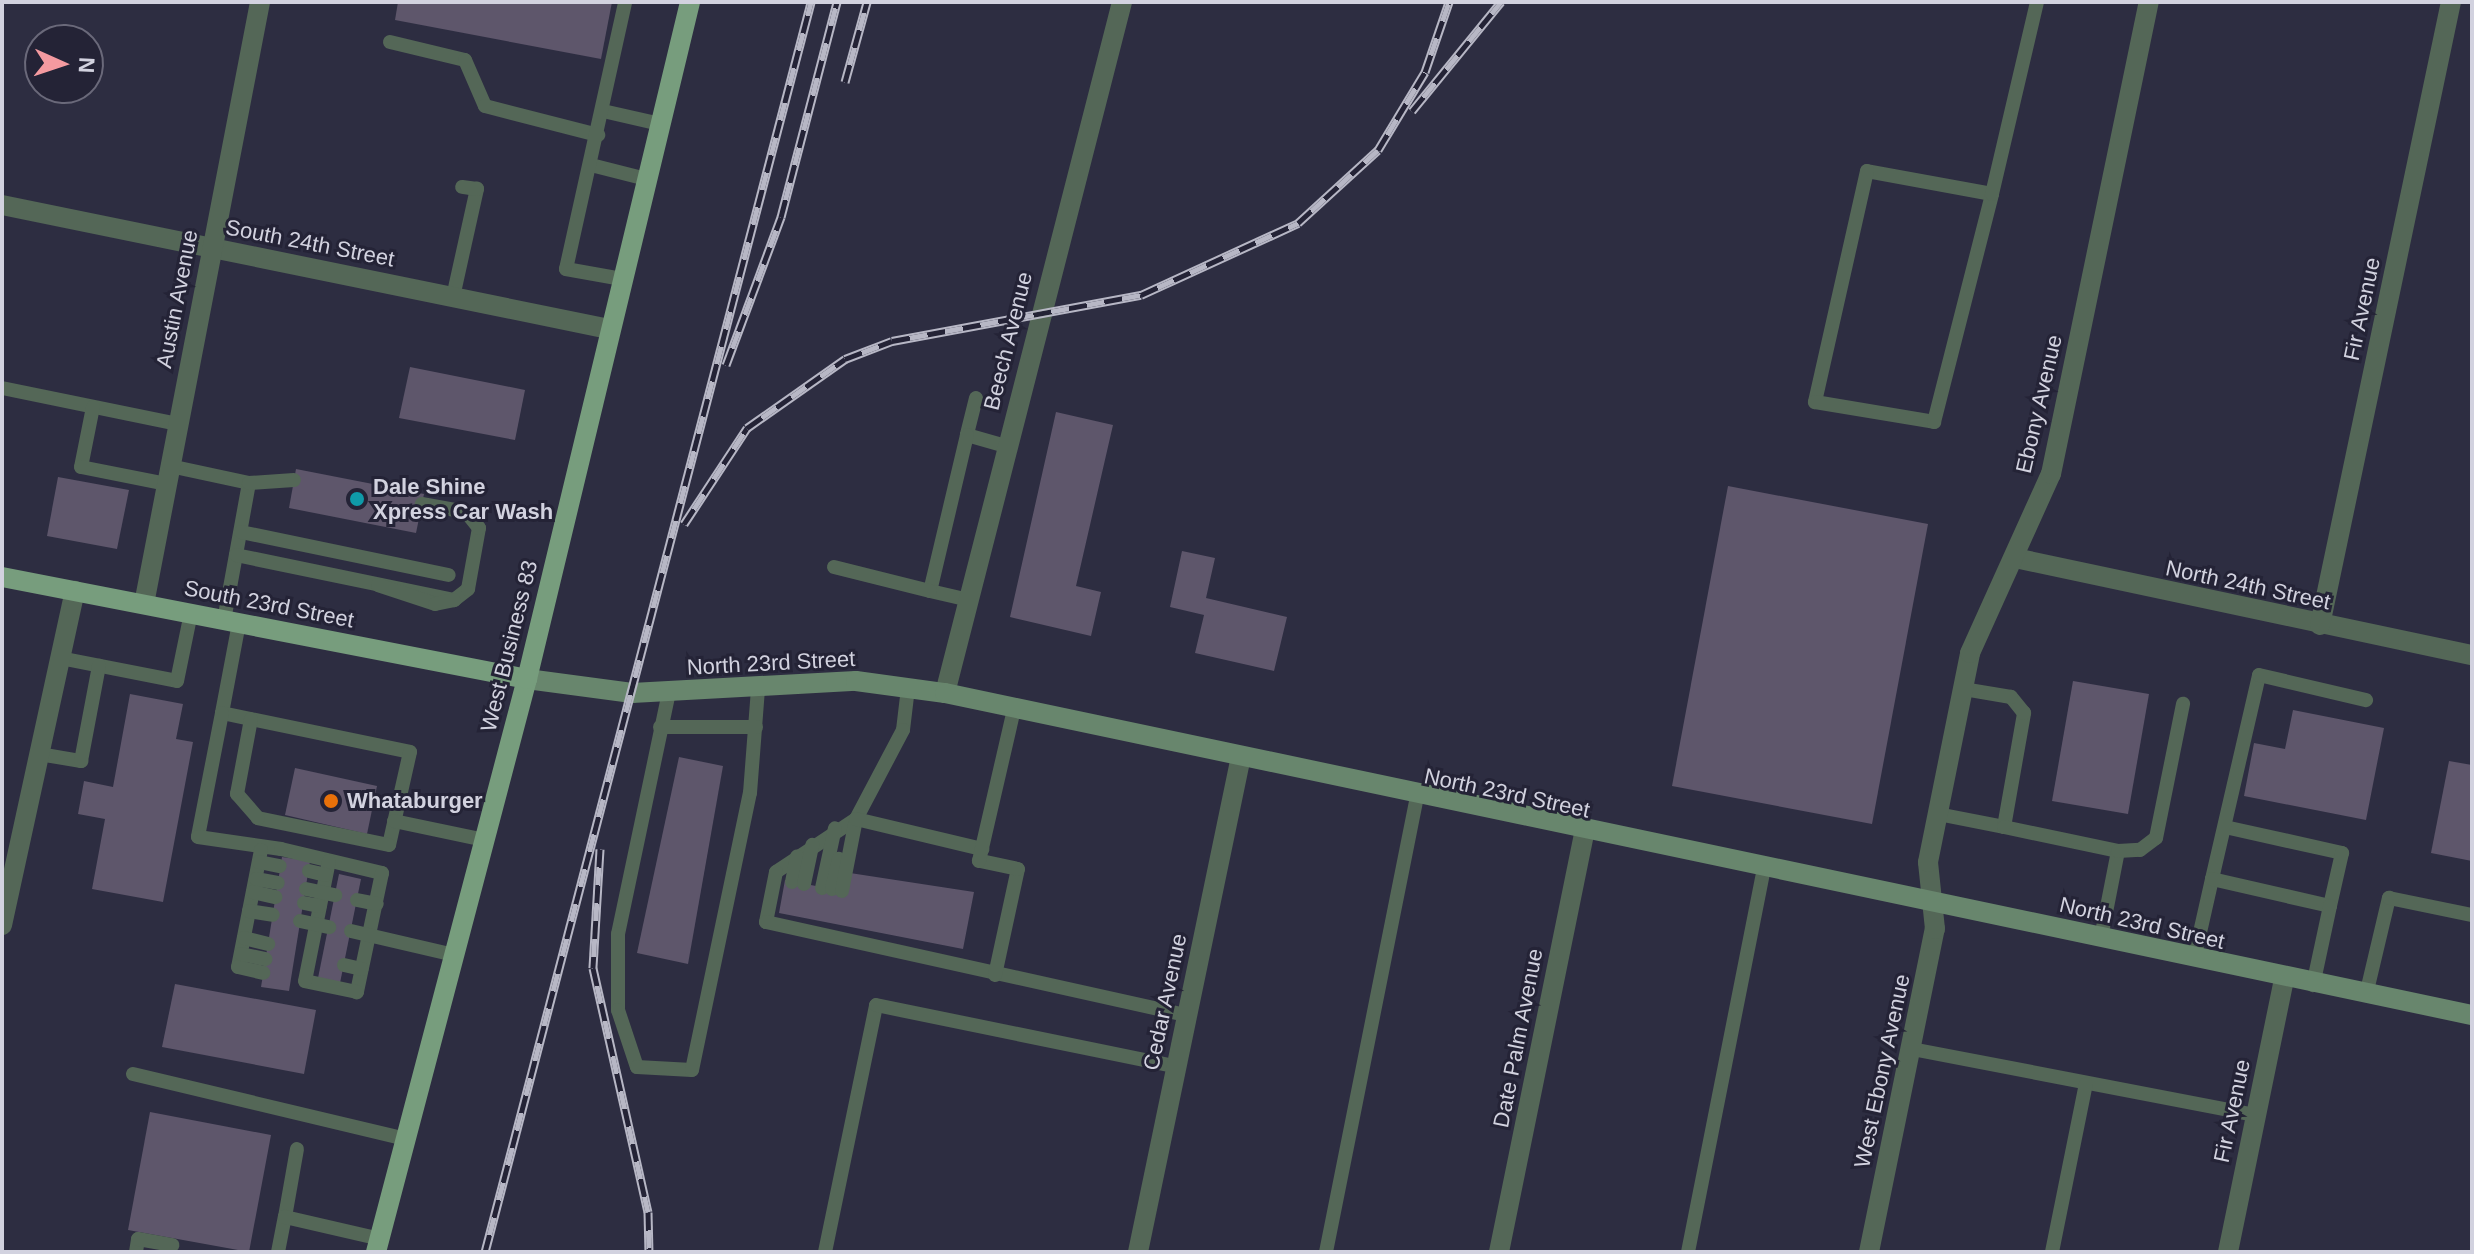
<!DOCTYPE html>
<html>
<head>
<meta charset="utf-8">
<style>
	body { margin:0 }
	#map { position:relative; width:2474px; height:1254px; overflow:hidden; background:#2d2d41; font-family:Helvetica,sans-serif }
	div>[style] { position:absolute }
	.building>* { inset:0; background:#5e566b }
	.lane>* { height:14px; margin:-7px; padding:0 7px; transform-origin:7px; border-radius:7px; background:#546757 }
	.street>* { height:20px; margin:-10px; padding:0 10px; transform-origin:10px; border-radius:10px; background:#546757 }
	.secondary>* { height:20px; margin:-10px; padding:0 10px; transform-origin:10px; border-radius:10px; background:#68866d }
	.primary>* { height:20px; margin:-10px; padding:0 10px; transform-origin:10px; border-radius:10px; background:#779d7d }
	.rail>* { height:9px; margin-top:-4.5px; transform-origin:0; background:repeating-linear-gradient(90deg,#242336 0 18px,#b7b7c5 0 36px); box-sizing:border-box; border-block:2px solid #b7b7c5 }
	.dots>* { width:22px; height:22px; translate:-50% -50%; box-sizing:border-box; border:4px solid #242336; border-radius:50% }
	span { translate:-50% -50%; white-space:nowrap; text-align:center; line-height:1.15; -webkit-text-stroke:6px #242336; paint-order:stroke }
	.street-label { font-size:22px; color:#d2d2df }
	.poi-label { font-size:22px; color:#d2d2df; font-weight:700 }
	.left { translate:0 -50%; text-align:left }
	.frame { position:absolute; inset:0; border:4px solid #d2d2df; pointer-events:none }
	.north { position:absolute; left:24px; top:24px; width:80px; height:80px; box-sizing:border-box; background:#242336; border:2px solid #6a697a; border-radius:50%; rotate:93deg; font-size:22px; font-weight:700; line-height:32px; text-align:center; color:#d2d2df }
	.north::after { content:''; display:block; margin:auto; width:28px; height:36px; background:#f49aa0; clip-path:polygon(50% 0,100% 100%,50% 72%,0 100%) }
</style>
</head>
<body>
<div id="map">
	<div class="building">
		<i style="clip-path:polygon(398px 2px,612px 2px,601px 59px,395px 20px)"></i>
		<i style="clip-path:polygon(410px 367px,525px 390px,515px 440px,399px 418px)"></i>
		<i style="clip-path:polygon(1056px 412px,1113px 425px,1076px 586px,1101px 592px,1091px 636px,1010px 617px)"></i>
		<i style="clip-path:polygon(296px 469px,424px 494px,416px 533px,289px 508px)"></i>
		<i style="clip-path:polygon(58px 477px,129px 490px,117px 549px,47px 536px)"></i>
		<i style="clip-path:polygon(1728px 486px,1928px 524px,1872px 824px,1672px 786px)"></i>
		<i style="clip-path:polygon(1182px 551px,1215px 558px,1206px 598px,1287px 617px,1274px 671px,1195px 653px,1204px 615px,1170px 607px)"></i>
		<i style="clip-path:polygon(2073px 681px,2149px 694px,2128px 814px,2052px 801px)"></i>
		<i style="clip-path:polygon(130px 694px,183px 704px,176px 739px,193px 742px,163px 902px,92px 889px,105px 819px,78px 814px,84px 781px,113px 787px)"></i>
		<i style="clip-path:polygon(2293px 710px,2384px 728px,2366px 820px,2244px 796px,2254px 743px,2285px 749px)"></i>
		<i style="clip-path:polygon(679px 757px,723px 766px,688px 964px,637px 953px)"></i>
		<i style="clip-path:polygon(2449px 761px,2472px 765px,2472px 861px,2431px 853px)"></i>
		<i style="clip-path:polygon(295px 768px,377px 786px,367px 834px,285px 815px)"></i>
		<i style="clip-path:polygon(282px 857px,310px 861px,289px 991px,261px 987px)"></i>
		<i style="clip-path:polygon(850px 873px,974px 892px,963px 949px,779px 913px,785px 880px,847px 892px)"></i>
		<i style="clip-path:polygon(339px 874px,361px 879px,340px 983px,318px 978px)"></i>
		<i style="clip-path:polygon(175px 984px,316px 1010px,304px 1074px,162px 1047px)"></i>
		<i style="clip-path:polygon(150px 1112px,271px 1135px,249px 1252px,128px 1230px)"></i>
	</div>
	<div class="lane">
		<i style="left:390px;top:42px;width:77px;rotate:13.5deg"></i>
		<i style="left:465px;top:60px;width:50px;rotate:66.5deg"></i>
		<i style="left:485px;top:106px;width:117px;rotate:14.4deg"></i>
		<i style="left:603px;top:111px;width:58px;rotate:12.8deg"></i>
		<i style="left:591px;top:165px;width:57px;rotate:14.3deg"></i>
		<i style="left:1992px;top:194px;width:127px;rotate:-169.6deg"></i>
		<i style="left:1867px;top:171px;width:237px;rotate:102.7deg"></i>
		<i style="left:1815px;top:402px;width:121px;rotate:9.5deg"></i>
		<i style="left:1934px;top:422px;width:235px;rotate:-75.7deg"></i>
		<i style="left:1992px;top:194px;width:197px;rotate:-76.8deg"></i>
		<i style="left:622px;top:279px;width:57px;rotate:-169.9deg"></i>
		<i style="left:566px;top:269px;width:273px;rotate:-77.5deg"></i>
		<i style="left:453px;top:297px;width:111px;rotate:-77.5deg"></i>
		<i style="left:477px;top:189px;width:15px;rotate:-172deg"></i>
		<i style="left:2px;top:388px;width:180px;rotate:11.6deg"></i>
		<i style="left:976px;top:398px;width:38px;rotate:104deg"></i>
		<i style="left:967px;top:435px;width:41px;rotate:15.8deg"></i>
		<i style="left:93px;top:407px;width:61px;rotate:101.3deg"></i>
		<i style="left:81px;top:467px;width:88px;rotate:11.2deg"></i>
		<i style="left:967px;top:435px;width:160px;rotate:103.3deg"></i>
		<i style="left:930px;top:591px;width:39px;rotate:13deg"></i>
		<i style="left:170px;top:466px;width:81px;rotate:12.1deg"></i>
		<i style="left:249px;top:483px;width:139px;rotate:100.3deg"></i>
		<i style="left:249px;top:483px;width:45px;rotate:-3.8deg"></i>
		<i style="left:241px;top:532px;width:212px;rotate:11.7deg"></i>
		<i style="left:236px;top:555px;width:223px;rotate:11.7deg"></i>
		<i style="left:454px;top:600px;width:18px;rotate:-38deg"></i>
		<i style="left:468px;top:589px;width:62px;rotate:-79.8deg"></i>
		<i style="left:479px;top:528px;width:21px;rotate:-129deg"></i>
		<i style="left:466px;top:512px;width:45px;rotate:-169.7deg"></i>
		<i style="left:834px;top:567px;width:99px;rotate:14deg"></i>
		<i style="left:378px;top:585px;width:60px;rotate:18.4deg"></i>
		<i style="left:435px;top:604px;width:19px;rotate:-12deg"></i>
		<i style="left:239px;top:623px;width:92px;rotate:100.7deg"></i>
		<i style="left:222px;top:713px;width:192px;rotate:11.7deg"></i>
		<i style="left:410px;top:752px;width:95px;rotate:102.7deg"></i>
		<i style="left:389px;top:845px;width:134px;rotate:-168.4deg"></i>
		<i style="left:258px;top:818px;width:32px;rotate:-131deg"></i>
		<i style="left:237px;top:794px;width:76px;rotate:-79.4deg"></i>
		<i style="left:60px;top:658px;width:119px;rotate:11.1deg"></i>
		<i style="left:177px;top:681px;width:69px;rotate:-78.4deg"></i>
		<i style="left:908px;top:688px;width:42px;rotate:96.8deg"></i>
		<i style="left:903px;top:730px;width:101px;rotate:117.8deg"></i>
		<i style="left:856px;top:819px;width:96px;rotate:146.5deg"></i>
		<i style="left:776px;top:872px;width:51px;rotate:101.3deg"></i>
		<i style="left:766px;top:922px;width:431px;rotate:12.5deg"></i>
		<i style="left:669px;top:692px;width:247px;rotate:101.9deg"></i>
		<i style="left:618px;top:934px;width:76px;rotate:90deg"></i>
		<i style="left:618px;top:1010px;width:60px;rotate:71.6deg"></i>
		<i style="left:637px;top:1067px;width:55px;rotate:3.1deg"></i>
		<i style="left:692px;top:1070px;width:283px;rotate:-78.2deg"></i>
		<i style="left:750px;top:793px;width:104px;rotate:-85.6deg"></i>
		<i style="left:222px;top:713px;width:126px;rotate:101deg"></i>
		<i style="left:198px;top:837px;width:84px;rotate:8.2deg"></i>
		<i style="left:281px;top:849px;width:104px;rotate:13.4deg"></i>
		<i style="left:382px;top:873px;width:122px;rotate:101.9deg"></i>
		<i style="left:357px;top:992px;width:53px;rotate:-168.1deg"></i>
		<i style="left:305px;top:981px;width:122px;rotate:-78.7deg"></i>
		<i style="left:660px;top:727px;width:96px"></i>
		<i style="left:39px;top:754px;width:43px;rotate:9.5deg"></i>
		<i style="left:81px;top:761px;width:97px;rotate:-79.3deg"></i>
		<i style="left:1938px;top:814px;width:67px;rotate:11.1deg"></i>
		<i style="left:2004px;top:827px;width:116px;rotate:-80deg"></i>
		<i style="left:2024px;top:713px;width:21px;rotate:-129deg"></i>
		<i style="left:2011px;top:697px;width:49px;rotate:-170.5deg"></i>
		<i style="left:394px;top:821px;width:92px;rotate:11.9deg"></i>
		<i style="left:2004px;top:827px;width:116px;rotate:11.9deg"></i>
		<i style="left:2118px;top:851px;width:89px;rotate:101.1deg"></i>
		<i style="left:2225px;top:827px;width:120px;rotate:12.5deg"></i>
		<i style="left:2342px;top:853px;width:54px;rotate:102.8deg"></i>
		<i style="left:261px;top:850px;width:119px;rotate:101.1deg"></i>
		<i style="left:238px;top:967px;width:26px;rotate:13deg"></i>
		<i style="left:2118px;top:851px;width:22px;rotate:-3deg"></i>
		<i style="left:2140px;top:850px;width:20px;rotate:-37deg"></i>
		<i style="left:2156px;top:838px;width:137px;rotate:-78.6deg"></i>
		<i style="left:259px;top:862px;width:21px;rotate:11deg"></i>
		<i style="left:309px;top:871px;width:17px;rotate:13deg"></i>
		<i style="left:256px;top:879px;width:22px;rotate:10deg"></i>
		<i style="left:2212px;top:879px;width:209px;rotate:-77deg"></i>
		<i style="left:2259px;top:675px;width:110px;rotate:13.2deg"></i>
		<i style="left:792px;top:882px;width:26px;rotate:-79deg"></i>
		<i style="left:804px;top:884px;width:40px;rotate:-78deg"></i>
		<i style="left:822px;top:888px;width:61px;rotate:-77.8deg"></i>
		<i style="left:306px;top:889px;width:30px;rotate:12deg"></i>
		<i style="left:832px;top:889px;width:31px;rotate:-77deg"></i>
		<i style="left:842px;top:891px;width:73px;rotate:-79deg"></i>
		<i style="left:856px;top:819px;width:130px;rotate:13.4deg"></i>
		<i style="left:253px;top:892px;width:23px;rotate:13deg"></i>
		<i style="left:357px;top:900px;width:20px;rotate:11deg"></i>
		<i style="left:304px;top:903px;width:16px;rotate:11deg"></i>
		<i style="left:249px;top:911px;width:24px;rotate:9deg"></i>
		<i style="left:300px;top:921px;width:30px;rotate:12deg"></i>
		<i style="left:351px;top:931px;width:106px;rotate:13.1deg"></i>
		<i style="left:244px;top:938px;width:25px;rotate:14deg"></i>
		<i style="left:241px;top:954px;width:25px;rotate:12deg"></i>
		<i style="left:2194px;top:959px;width:82px;rotate:-77.3deg"></i>
		<i style="left:2212px;top:879px;width:121px;rotate:12.9deg"></i>
		<i style="left:2330px;top:906px;width:81px;rotate:102.1deg"></i>
		<i style="left:344px;top:965px;width:18px;rotate:13deg"></i>
		<i style="left:995px;top:975px;width:108px;rotate:-77.8deg"></i>
		<i style="left:1018px;top:869px;width:40px;rotate:-168deg"></i>
		<i style="left:979px;top:861px;width:156px;rotate:-77deg"></i>
		<i style="left:2366px;top:995px;width:100px;rotate:-76.7deg"></i>
		<i style="left:2389px;top:898px;width:85px;rotate:11.6deg"></i>
		<i style="left:1912px;top:1049px;width:350px;rotate:10.9deg"></i>
		<i style="left:133px;top:1074px;width:281px;rotate:13.4deg"></i>
		<i style="left:285px;top:1217px;width:69px;rotate:-80deg"></i>
		<i style="left:136px;top:1252px;width:13px;rotate:-81deg"></i>
		<i style="left:138px;top:1239px;width:35px;rotate:10deg"></i>
		<i style="left:278px;top:1252px;width:36px;rotate:-79deg"></i>
		<i style="left:285px;top:1217px;width:98px;rotate:13deg"></i>
		<i style="left:825px;top:1252px;width:252px;rotate:-78.3deg"></i>
		<i style="left:876px;top:1005px;width:307px;rotate:11.6deg"></i>
		<i style="left:1326px;top:1252px;width:463px;rotate:-78.7deg"></i>
		<i style="left:1688px;top:1252px;width:391px;rotate:-78.8deg"></i>
		<i style="left:2052px;top:1252px;width:171px;rotate:-78.6deg"></i>
	</div>
	<div class="street">
		<i style="left:2px;top:205px;width:620px;rotate:11.55deg"></i>
		<i style="left:2015px;top:558px;width:467px;rotate:12deg"></i>
		<i style="left:144px;top:604px;width:613px;rotate:-79.09deg"></i>
		<i style="left:2320px;top:625px;width:637px;rotate:-78.13deg"></i>
		<i style="left:945px;top:693px;width:713px;rotate:-75.63deg"></i>
		<i style="left:2px;top:925px;width:342px;rotate:-77.7deg"></i>
		<i style="left:1138px;top:1252px;width:501px;rotate:-78.26deg"></i>
		<i style="left:1499px;top:1252px;width:427px;rotate:-78.5deg"></i>
		<i style="left:1869px;top:1252px;width:330px;rotate:-78.5deg"></i>
		<i style="left:1935px;top:929px;width:67px;rotate:-96deg"></i>
		<i style="left:1928px;top:862px;width:213px;rotate:-78.6deg"></i>
		<i style="left:1970px;top:653px;width:196px;rotate:-65.7deg"></i>
		<i style="left:2051px;top:474px;width:482px;rotate:-78.3deg"></i>
		<i style="left:2228px;top:1252px;width:279px;rotate:-78.4deg"></i>
	</div>
	<div class="secondary">
		<i style="left:527px;top:679px;width:106px;rotate:7.6deg"></i>
		<i style="left:632px;top:693px;width:224px;rotate:-3.1deg"></i>
		<i style="left:856px;top:681px;width:90px;rotate:7.7deg"></i>
		<i style="left:945px;top:693px;width:1561px;rotate:11.91deg"></i>
	</div>
	<div class="primary">
		<i style="left:2px;top:577px;width:535px;rotate:10.99deg"></i>
		<i style="left:376px;top:1252px;width:593px;rotate:-75.24deg"></i>
		<i style="left:527px;top:679px;width:696px;rotate:-76.46deg"></i>
	</div>
	<div class="rail">
		<i style="left:845px;top:82px;width:83px;rotate:-74.6deg"></i>
		<i style="left:1412px;top:111px;width:141px;rotate:-50.8deg"></i>
		<i style="left:726px;top:365px;width:158px;rotate:-69.6deg"></i>
		<i style="left:781px;top:217px;width:222px;rotate:-75.4deg"></i>
		<i style="left:684px;top:524px;width:115px;rotate:-56.7deg"></i>
		<i style="left:747px;top:428px;width:120px;rotate:-35.1deg"></i>
		<i style="left:845px;top:359px;width:50px;rotate:-21deg"></i>
		<i style="left:892px;top:341px;width:253px;rotate:-10.5deg"></i>
		<i style="left:1141px;top:295px;width:173px;rotate:-24.6deg"></i>
		<i style="left:1298px;top:223px;width:108px;rotate:-42.4deg"></i>
		<i style="left:1378px;top:150px;width:91px;rotate:-58.9deg"></i>
		<i style="left:1425px;top:72px;width:74px;rotate:-71.1deg"></i>
		<i style="left:600px;top:849px;width:119px;rotate:93.4deg"></i>
		<i style="left:593px;top:968px;width:250px;rotate:77.3deg"></i>
		<i style="left:648px;top:1212px;width:40px;rotate:88.6deg"></i>
		<i style="left:485px;top:1252px;width:1292px;rotate:-75.38deg"></i>
	</div>
	<div class="dots">
		<i style="left:357px;top:499px;background:#0f9aa8"></i>
		<i style="left:331px;top:801px;background:#e8710a"></i>
	</div>
	<div class="street-label">
		<span style="left:310px;top:243px;rotate:11deg">South 24th Street</span>
		<span style="left:177px;top:299px;rotate:-79deg">Austin Avenue</span>
		<span style="left:2362px;top:309px;rotate:-78deg">Fir Avenue</span>
		<span style="left:1008px;top:341px;rotate:-76deg">Beech Avenue</span>
		<span style="left:2039px;top:404px;rotate:-77deg">Ebony Avenue</span>
		<span style="left:2248px;top:585px;rotate:12deg">North 24th Street</span>
		<span style="left:269px;top:604px;rotate:11deg">South 23rd Street</span>
		<span style="left:509px;top:646px;rotate:-76deg">West Business 83</span>
		<span style="left:771px;top:663px;rotate:-3deg">North 23rd Street</span>
		<span style="left:1507px;top:793px;rotate:12deg">North 23rd Street</span>
		<span style="left:2142px;top:923px;rotate:13deg">North 23rd Street</span>
		<span style="left:1165px;top:1002px;rotate:-78deg">Cedar Avenue</span>
		<span style="left:1518px;top:1038px;rotate:-79deg">Date Palm Avenue</span>
		<span style="left:1882px;top:1071px;rotate:-78deg">West Ebony Avenue</span>
		<span style="left:2232px;top:1111px;rotate:-78deg">Fir Avenue</span>
	</div>
	<div class="poi-label">
		<span class="left" style="left:373px;top:499px">Dale Shine<br>Xpress Car Wash</span>
		<span class="left" style="left:347px;top:801px">Whataburger</span>
	</div>
	<div class="frame"></div>
	<div class="north">N</div>
</div>
</body>
</html>
